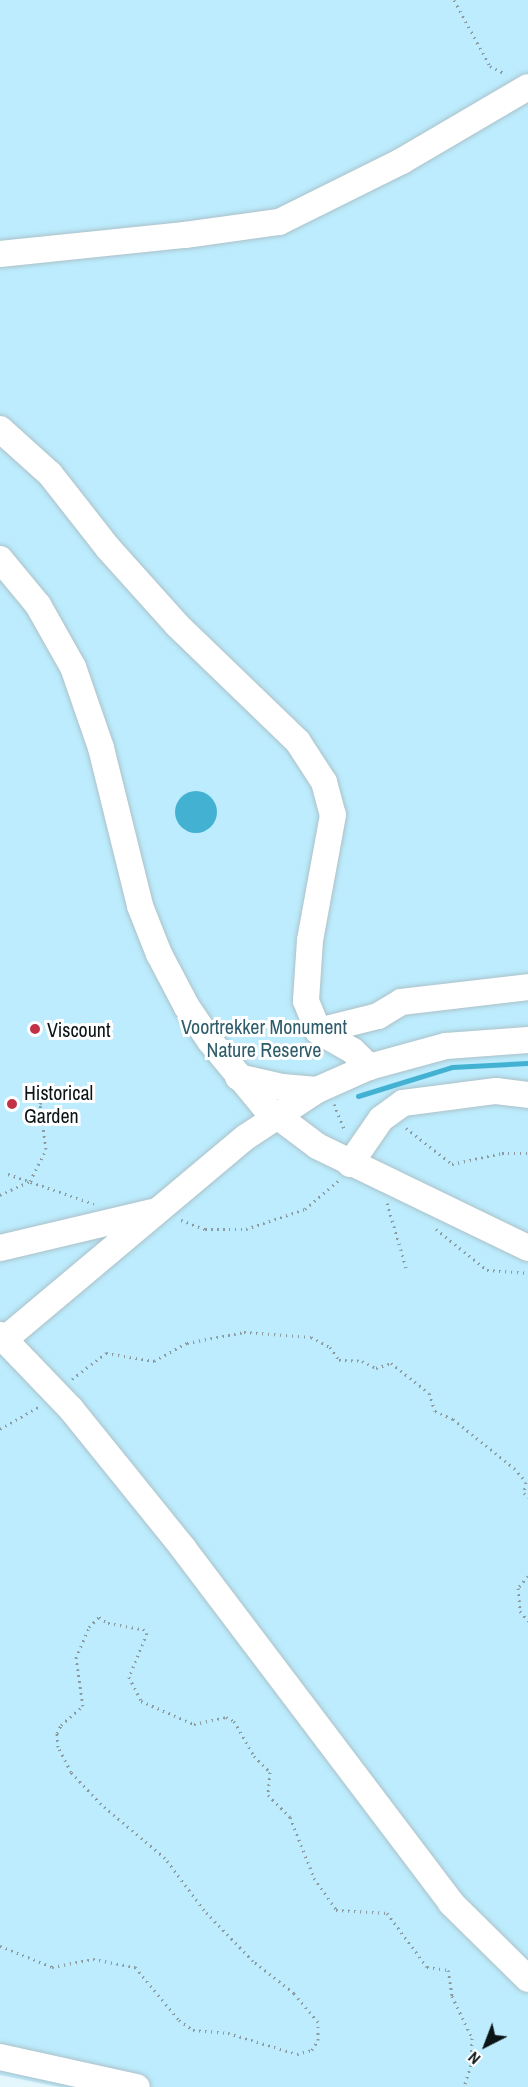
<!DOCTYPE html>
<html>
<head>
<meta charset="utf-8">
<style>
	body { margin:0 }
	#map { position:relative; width:528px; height:2087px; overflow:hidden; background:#e4f7fd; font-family:"Archivo Narrow",sans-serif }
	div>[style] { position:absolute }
	.green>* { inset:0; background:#bcecfd }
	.water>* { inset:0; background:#43b2d2 }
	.round { border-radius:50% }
	.stream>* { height:5px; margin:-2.5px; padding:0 2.5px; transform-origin:2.5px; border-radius:2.5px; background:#43b2d2 }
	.path>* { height:3px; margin-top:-1.5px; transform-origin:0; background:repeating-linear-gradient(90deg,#8c9b9f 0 1.5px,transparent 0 6px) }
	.roads { filter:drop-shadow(0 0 2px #abc1c9) drop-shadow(0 0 2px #abc1c9) }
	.minor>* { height:26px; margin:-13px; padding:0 13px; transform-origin:13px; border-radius:13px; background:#fff }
	.dots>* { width:16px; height:16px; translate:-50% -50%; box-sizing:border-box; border:3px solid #fff; border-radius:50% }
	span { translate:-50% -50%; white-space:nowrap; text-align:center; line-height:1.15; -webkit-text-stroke:6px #fff; paint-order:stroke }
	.park-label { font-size:20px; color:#2e5c6a }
	.poi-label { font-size:20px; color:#0b1416 }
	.left { translate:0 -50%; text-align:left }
	.north { position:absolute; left:456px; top:2015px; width:60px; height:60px; -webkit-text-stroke:4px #fff; paint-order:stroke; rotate:222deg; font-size:16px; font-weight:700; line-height:24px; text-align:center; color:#0b1416 }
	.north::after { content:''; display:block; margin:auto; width:21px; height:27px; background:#0b1416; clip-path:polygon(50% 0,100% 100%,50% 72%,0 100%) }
</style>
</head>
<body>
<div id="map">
	<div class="green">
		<i style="clip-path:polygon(0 0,528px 0,528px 2087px,60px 2087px,0 2075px)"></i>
	</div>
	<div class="water">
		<i class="round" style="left:175px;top:791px;width:42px;height:42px"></i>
	</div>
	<div class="stream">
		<i style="left:358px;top:1096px;width:98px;rotate:-17.1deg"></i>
		<i style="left:452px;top:1067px;width:76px;rotate:-3deg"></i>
	</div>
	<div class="path">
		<i style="left:454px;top:0;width:75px;rotate:61.4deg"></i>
		<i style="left:490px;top:66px;width:18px;rotate:27deg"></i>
		<i style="left:334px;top:1104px;width:29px;rotate:68deg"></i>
		<i style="left:406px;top:1128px;width:58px;rotate:38deg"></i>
		<i style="left:452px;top:1164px;width:51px;rotate:-12.4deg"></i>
		<i style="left:502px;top:1153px;width:26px"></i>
		<i style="left:8px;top:1174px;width:91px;rotate:19.2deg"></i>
		<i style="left:0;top:1195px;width:33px;rotate:-25deg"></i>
		<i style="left:30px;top:1181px;width:36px;rotate:-63deg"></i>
		<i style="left:46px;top:1149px;width:45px;rotate:-97.6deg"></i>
		<i style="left:40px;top:1104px;width:18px;rotate:-71deg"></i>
		<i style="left:387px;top:1203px;width:71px;rotate:73.6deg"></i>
		<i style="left:181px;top:1220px;width:26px;rotate:21deg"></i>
		<i style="left:205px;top:1229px;width:41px"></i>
		<i style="left:246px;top:1229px;width:62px;rotate:-18.7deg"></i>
		<i style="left:305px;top:1209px;width:45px;rotate:-40.5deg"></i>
		<i style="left:436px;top:1229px;width:65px;rotate:38.8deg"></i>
		<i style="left:487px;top:1270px;width:41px;rotate:4.2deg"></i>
		<i style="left:72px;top:1379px;width:43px;rotate:-37.4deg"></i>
		<i style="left:106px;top:1353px;width:49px;rotate:9.5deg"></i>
		<i style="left:154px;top:1361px;width:38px;rotate:-29deg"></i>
		<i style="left:187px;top:1343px;width:58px;rotate:-10.9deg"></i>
		<i style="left:244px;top:1332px;width:67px;rotate:4.3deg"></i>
		<i style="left:311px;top:1337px;width:21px;rotate:28deg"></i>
		<i style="left:330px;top:1347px;width:16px;rotate:55deg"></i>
		<i style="left:339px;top:1360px;width:23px;rotate:2deg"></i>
		<i style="left:362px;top:1361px;width:16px;rotate:27deg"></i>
		<i style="left:376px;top:1368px;width:16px;rotate:-18deg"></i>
		<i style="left:391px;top:1363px;width:48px;rotate:38.3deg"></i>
		<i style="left:429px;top:1393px;width:19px;rotate:72deg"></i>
		<i style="left:435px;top:1411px;width:20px;rotate:24deg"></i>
		<i style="left:453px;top:1419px;width:78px;rotate:38.8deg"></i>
		<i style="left:514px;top:1468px;width:18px;rotate:49deg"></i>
		<i style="left:526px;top:1482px;width:11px;rotate:100deg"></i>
		<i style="left:524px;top:1493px;width:6px;rotate:45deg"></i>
		<i style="left:0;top:1429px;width:46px;rotate:-29.9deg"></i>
		<i style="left:528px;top:1576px;width:16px;rotate:130deg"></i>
		<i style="left:518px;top:1588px;width:23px;rotate:85deg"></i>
		<i style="left:520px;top:1611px;width:13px;rotate:51deg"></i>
		<i style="left:0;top:1946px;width:56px;rotate:22deg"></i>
		<i style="left:52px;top:1967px;width:42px;rotate:-11deg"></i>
		<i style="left:93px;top:1959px;width:43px;rotate:10.8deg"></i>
		<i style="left:135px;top:1967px;width:69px;rotate:50.3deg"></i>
		<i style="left:179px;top:2020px;width:17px;rotate:36deg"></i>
		<i style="left:193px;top:2030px;width:35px;rotate:5deg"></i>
		<i style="left:228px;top:2033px;width:72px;rotate:16.9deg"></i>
		<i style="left:297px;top:2054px;width:16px;rotate:-15deg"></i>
		<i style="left:312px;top:2050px;width:12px;rotate:-59deg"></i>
		<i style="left:318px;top:2040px;width:18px;rotate:-90deg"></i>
		<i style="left:318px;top:2022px;width:38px;rotate:-130deg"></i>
		<i style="left:294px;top:1993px;width:52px;rotate:-142deg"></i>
		<i style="left:253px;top:1961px;width:71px;rotate:-133.9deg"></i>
		<i style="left:204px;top:1910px;width:65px;rotate:-126.9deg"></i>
		<i style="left:165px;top:1858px;width:84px;rotate:-139.8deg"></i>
		<i style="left:101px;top:1804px;width:44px;rotate:-133.2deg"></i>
		<i style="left:71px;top:1772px;width:28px;rotate:-117deg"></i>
		<i style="left:58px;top:1747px;width:14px;rotate:-94deg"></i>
		<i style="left:57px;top:1733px;width:9px;rotate:-63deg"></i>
		<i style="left:61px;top:1725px;width:29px;rotate:-41deg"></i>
		<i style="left:83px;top:1706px;width:49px;rotate:-98.3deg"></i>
		<i style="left:76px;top:1658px;width:34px;rotate:-67deg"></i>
		<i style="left:89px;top:1627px;width:14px;rotate:-45deg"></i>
		<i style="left:99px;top:1617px;width:11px;rotate:34deg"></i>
		<i style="left:108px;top:1623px;width:36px;rotate:10deg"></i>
		<i style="left:143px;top:1629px;width:6px;rotate:45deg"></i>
		<i style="left:147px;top:1633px;width:48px;rotate:112.2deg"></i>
		<i style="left:129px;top:1677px;width:27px;rotate:63deg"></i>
		<i style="left:141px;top:1701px;width:58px;rotate:23.5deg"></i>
		<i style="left:194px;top:1724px;width:33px;rotate:-12deg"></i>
		<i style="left:226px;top:1717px;width:9px;rotate:27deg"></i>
		<i style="left:234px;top:1721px;width:40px;rotate:60.3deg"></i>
		<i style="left:254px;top:1756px;width:23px;rotate:45deg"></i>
		<i style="left:270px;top:1772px;width:23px;rotate:95deg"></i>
		<i style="left:268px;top:1795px;width:31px;rotate:45deg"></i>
		<i style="left:290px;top:1817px;width:66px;rotate:68.5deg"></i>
		<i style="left:314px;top:1878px;width:39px;rotate:55deg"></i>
		<i style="left:336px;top:1910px;width:51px;rotate:3.4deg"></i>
		<i style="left:387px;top:1913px;width:67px;rotate:53.5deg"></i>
		<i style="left:427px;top:1967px;width:21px;rotate:8deg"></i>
		<i style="left:448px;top:1970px;width:26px;rotate:81deg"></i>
		<i style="left:452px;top:1996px;width:47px;rotate:64.5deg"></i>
		<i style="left:472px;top:2038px;width:27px;rotate:92deg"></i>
		<i style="left:471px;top:2065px;width:23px;rotate:108deg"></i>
	</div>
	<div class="roads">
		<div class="minor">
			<i style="left:0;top:254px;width:186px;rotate:-5.9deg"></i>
			<i style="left:185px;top:235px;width:95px;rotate:-7.9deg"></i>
			<i style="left:279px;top:222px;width:137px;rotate:-26.4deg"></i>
			<i style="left:402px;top:161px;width:146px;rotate:-30.4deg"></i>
			<i style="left:0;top:429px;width:67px;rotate:42deg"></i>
			<i style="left:50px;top:474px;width:94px;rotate:51.9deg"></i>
			<i style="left:108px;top:548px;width:103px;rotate:48.1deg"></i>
			<i style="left:177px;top:625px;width:168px;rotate:44deg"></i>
			<i style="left:298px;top:742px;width:48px;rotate:57deg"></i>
			<i style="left:324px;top:782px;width:34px;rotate:75deg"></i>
			<i style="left:333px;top:815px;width:127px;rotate:100.4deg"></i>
			<i style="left:310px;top:940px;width:61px;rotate:93.8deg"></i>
			<i style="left:306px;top:1001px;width:32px;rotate:68deg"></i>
			<i style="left:318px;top:1031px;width:40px;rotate:29.7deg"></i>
			<i style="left:353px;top:1051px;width:23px;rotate:45deg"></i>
			<i style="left:0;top:559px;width:60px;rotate:50.4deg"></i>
			<i style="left:38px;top:605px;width:71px;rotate:60.6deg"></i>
			<i style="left:73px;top:667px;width:86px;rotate:70.9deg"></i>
			<i style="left:101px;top:748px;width:163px;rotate:76.1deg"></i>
			<i style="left:140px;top:906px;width:52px;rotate:68.4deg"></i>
			<i style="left:159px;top:954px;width:60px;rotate:62.2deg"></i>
			<i style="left:187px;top:1007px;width:41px;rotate:55.9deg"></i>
			<i style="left:210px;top:1041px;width:85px;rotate:50.3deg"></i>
			<i style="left:264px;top:1106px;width:66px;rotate:37deg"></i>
			<i style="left:317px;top:1146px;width:234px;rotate:25.8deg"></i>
			<i style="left:318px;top:1031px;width:62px;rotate:-14deg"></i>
			<i style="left:378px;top:1016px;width:27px;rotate:-31deg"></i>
			<i style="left:401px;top:1002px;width:128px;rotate:-6.7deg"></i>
			<i style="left:238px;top:1077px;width:45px;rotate:12.8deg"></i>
			<i style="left:282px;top:1087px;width:35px;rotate:5deg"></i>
			<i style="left:350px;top:1164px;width:55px;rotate:-55.4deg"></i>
			<i style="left:381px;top:1119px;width:27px;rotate:-36deg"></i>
			<i style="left:403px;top:1103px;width:94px;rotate:-7.4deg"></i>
			<i style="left:496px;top:1091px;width:32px;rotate:7deg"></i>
			<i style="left:0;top:1248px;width:156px;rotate:-13.3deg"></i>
			<i style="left:0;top:1335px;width:103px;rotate:46.2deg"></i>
			<i style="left:71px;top:1409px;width:179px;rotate:51.1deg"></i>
			<i style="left:183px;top:1548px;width:445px;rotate:52.9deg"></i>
			<i style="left:451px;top:1903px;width:108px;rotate:44.6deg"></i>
			<i style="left:5px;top:1339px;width:314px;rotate:-40deg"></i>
			<i style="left:246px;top:1137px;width:85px;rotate:-33.5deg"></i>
			<i style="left:317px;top:1090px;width:57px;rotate:-23.9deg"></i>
			<i style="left:369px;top:1067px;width:80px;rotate:-15.3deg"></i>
			<i style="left:446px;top:1046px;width:82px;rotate:-4.2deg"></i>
			<i style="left:0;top:2057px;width:140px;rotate:12.4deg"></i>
		</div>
	</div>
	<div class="dots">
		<i style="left:35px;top:1029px;background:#c23247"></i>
		<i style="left:12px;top:1104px;background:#c23247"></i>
	</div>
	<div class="park-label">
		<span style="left:264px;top:1038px">Voortrekker Monument<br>Nature Reserve</span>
	</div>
	<div class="poi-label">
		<span class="left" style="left:47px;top:1029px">Viscount</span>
		<span class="left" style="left:24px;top:1104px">Historical<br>Garden</span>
	</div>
	<div class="north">N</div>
</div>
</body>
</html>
